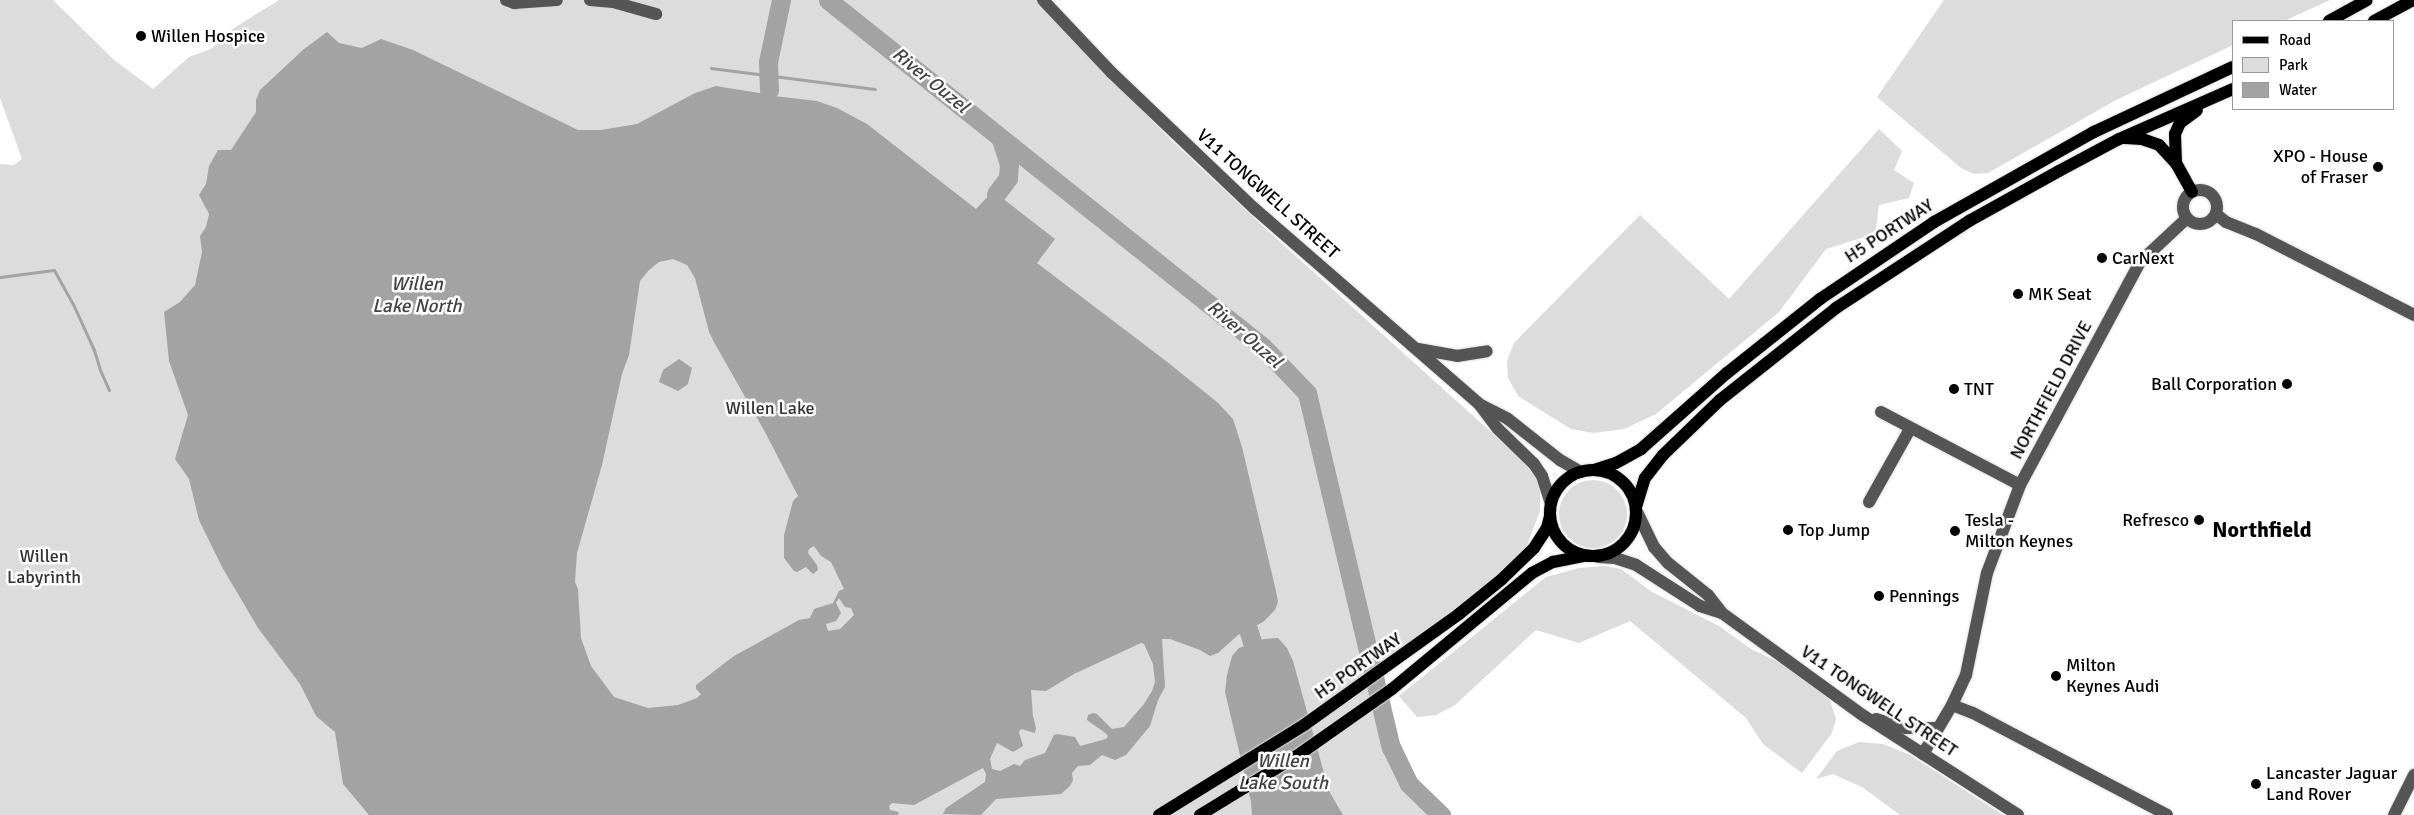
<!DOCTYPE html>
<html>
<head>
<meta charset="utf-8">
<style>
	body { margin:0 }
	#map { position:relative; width:2414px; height:815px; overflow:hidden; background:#fff; font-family:Signika,sans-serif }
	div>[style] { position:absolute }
	.green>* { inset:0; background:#dcdcdc }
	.round { border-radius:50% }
	.water>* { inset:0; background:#a3a3a3 }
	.stream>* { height:3px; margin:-1.5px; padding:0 1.5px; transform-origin:1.5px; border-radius:1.5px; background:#a3a3a3 }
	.river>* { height:19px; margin:-9.5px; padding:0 9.5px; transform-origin:9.5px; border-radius:9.5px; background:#a3a3a3 }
	.roads { filter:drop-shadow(0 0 1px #dbdbdb) drop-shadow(0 0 1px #dbdbdb) }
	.minor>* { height:12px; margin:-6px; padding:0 6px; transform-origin:6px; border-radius:6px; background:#555 }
	.minor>.ring { margin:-6px; padding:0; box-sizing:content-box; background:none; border:12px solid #555; border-radius:50% }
	.major>* { height:12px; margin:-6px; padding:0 6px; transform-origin:6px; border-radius:6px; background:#000 }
	.major>.ring { margin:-6px; padding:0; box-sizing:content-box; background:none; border:12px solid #000; border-radius:50% }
	.dots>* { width:14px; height:14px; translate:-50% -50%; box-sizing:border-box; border:2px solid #fff; border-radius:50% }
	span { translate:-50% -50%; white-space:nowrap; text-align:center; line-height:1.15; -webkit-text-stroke:5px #fff; paint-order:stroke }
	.poi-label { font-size:18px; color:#000 }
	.left { translate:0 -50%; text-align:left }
	.right { translate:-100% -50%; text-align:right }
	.street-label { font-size:18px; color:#000 }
	.park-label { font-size:18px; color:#333 }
	.water-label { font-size:19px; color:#444; font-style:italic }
	.district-label { font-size:22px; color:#000; font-weight:700 }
	.legend { position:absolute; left:2232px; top:20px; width:162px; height:90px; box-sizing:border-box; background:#fff; border:1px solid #999; margin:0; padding:6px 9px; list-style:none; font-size:15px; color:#000 }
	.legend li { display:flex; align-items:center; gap:10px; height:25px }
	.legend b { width:25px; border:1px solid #999 }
</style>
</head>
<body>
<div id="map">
	<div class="green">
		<i style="clip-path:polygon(0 0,53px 0,114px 60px,153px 89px,189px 57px,211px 49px,234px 28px,279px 0,1035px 0,1170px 139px,1269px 232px,1520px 458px,1535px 476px,1540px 490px,1540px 511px,1521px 561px,1372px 678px,1391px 747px,1409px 784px,1441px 815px,0 815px,0 164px,14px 165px,22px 159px,0 98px)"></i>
		<i style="clip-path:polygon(1944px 0,2330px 0,2284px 21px,2233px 21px,2233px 45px,2116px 100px,1988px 173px,1974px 174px,1961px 168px,1877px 97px)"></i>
		<i style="clip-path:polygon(1879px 129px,1902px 151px,1894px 170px,1914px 183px,1909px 198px,1879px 205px,1876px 229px,1871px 235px,1826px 249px,1779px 312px,1656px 414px,1624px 429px,1593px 433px,1571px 429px,1518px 396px,1508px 378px,1507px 361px,1514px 343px,1640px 215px,1729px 299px)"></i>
		<i class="round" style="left:1559px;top:480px;width:68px;height:68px"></i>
		<i style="clip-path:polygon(1605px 566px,1621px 569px,1652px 592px,1719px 626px,1751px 649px,1785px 665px,1830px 700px,1836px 719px,1832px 733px,1802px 773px,1763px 744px,1746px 718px,1630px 621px,1579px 643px,1536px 630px,1455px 705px,1436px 715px,1417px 717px,1399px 696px,1546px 577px,1579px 568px)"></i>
		<i style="clip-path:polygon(1859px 742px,1883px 744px,1910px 755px,2003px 815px,1900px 815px,1862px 787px,1833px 774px,1816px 779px,1837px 751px)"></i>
	</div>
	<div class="water">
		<i style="clip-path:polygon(evenodd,327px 32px,339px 43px,362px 48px,381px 39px,413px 50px,578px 130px,601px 130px,637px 124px,695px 93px,716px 86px,766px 94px,769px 90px,774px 96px,817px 101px,837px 108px,867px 124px,976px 209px,993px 191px,1055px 239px,1037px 263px,1166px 361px,1217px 402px,1233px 419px,1242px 447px,1276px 591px,1278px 602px,1275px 610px,1263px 622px,1238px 635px,1218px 653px,1210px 656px,1200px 650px,1170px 639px,1162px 639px,1165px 687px,1158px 700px,1150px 726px,1126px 755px,1115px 760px,1102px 755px,1090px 765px,1078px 766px,1072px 773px,1073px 780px,1070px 786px,1061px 794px,996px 799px,981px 815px,943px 814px,946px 808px,985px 782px,986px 774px,983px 768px,914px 805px,892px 803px,889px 806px,890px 810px,899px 812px,898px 815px,369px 815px,343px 784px,335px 732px,316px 716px,300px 684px,258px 628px,222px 567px,199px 520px,189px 479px,175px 459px,188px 415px,169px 361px,164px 312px,180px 302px,195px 285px,202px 252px,200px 236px,206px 227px,209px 214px,199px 195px,206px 184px,209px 166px,218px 150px,231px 150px,256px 112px,256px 100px,260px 90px,304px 49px,327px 32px,673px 259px,687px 265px,695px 278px,709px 332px,715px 344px,765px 432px,798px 496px,793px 501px,784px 535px,784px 558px,794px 571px,797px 572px,806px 567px,813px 574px,818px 570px,817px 565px,808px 553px,809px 549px,814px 546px,821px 556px,831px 562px,844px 589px,839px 591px,833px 603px,814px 609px,810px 618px,799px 620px,734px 656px,696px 685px,696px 689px,701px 694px,697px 698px,678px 705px,648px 708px,614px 697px,591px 666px,581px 638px,578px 589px,575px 582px,577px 553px,602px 465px,622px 374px,629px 355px,640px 281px,649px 270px,659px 262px,673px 259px,327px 32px,839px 598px,845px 607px,851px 608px,854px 615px,840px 629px,828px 631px,826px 624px,836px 621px,841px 613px,836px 603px,839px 598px,327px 32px,1141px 643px,1144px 644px,1153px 664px,1155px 682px,1152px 691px,1144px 704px,1124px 727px,1112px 729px,1097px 714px,1093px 713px,1088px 715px,1087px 720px,1104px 732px,1108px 736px,1106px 739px,1080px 746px,1075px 737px,1058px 734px,1054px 735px,1045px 753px,1025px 760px,1020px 766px,1014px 764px,1000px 771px,992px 769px,990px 759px,997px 743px,1013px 752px,1023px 746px,1019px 732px,1021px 729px,1035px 733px,1036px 728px,1033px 716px,1031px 690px,1046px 691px,1074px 674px,1141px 643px)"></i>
		<i style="clip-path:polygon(679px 359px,692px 368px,688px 384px,678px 391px,659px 382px,663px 370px)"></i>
		<i style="clip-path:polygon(1278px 638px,1287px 648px,1293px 661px,1329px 791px,1343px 815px,1252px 815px,1251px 802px,1225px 692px,1227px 675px,1232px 656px,1239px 648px,1264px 639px)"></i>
	</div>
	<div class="stream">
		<i style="left:711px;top:68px;width:165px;rotate:7.3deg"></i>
		<i style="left:0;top:277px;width:54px;rotate:-7.4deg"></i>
		<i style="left:54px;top:270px;width:39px;rotate:61deg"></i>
		<i style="left:73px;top:304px;width:51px;rotate:65.5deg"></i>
		<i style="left:94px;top:350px;width:21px;rotate:73deg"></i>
		<i style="left:100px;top:370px;width:22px;rotate:66deg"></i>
	</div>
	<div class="river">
		<i style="left:828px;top:0;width:556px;rotate:38.58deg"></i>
		<i style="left:1263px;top:347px;width:64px;rotate:46.3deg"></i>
		<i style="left:1307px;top:393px;width:364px;rotate:76.7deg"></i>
		<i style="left:1391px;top:747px;width:41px;rotate:64.1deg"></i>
		<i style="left:1409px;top:784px;width:45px;rotate:44.1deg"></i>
		<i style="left:769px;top:90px;width:28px;rotate:-92deg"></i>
		<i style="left:768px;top:62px;width:63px;rotate:-78.2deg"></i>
		<i style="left:996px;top:194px;width:20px;rotate:-53deg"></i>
		<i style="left:1008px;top:178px;width:14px;rotate:-86deg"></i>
		<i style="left:1009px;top:164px;width:26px;rotate:-108deg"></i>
		<i style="left:1248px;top:629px;width:14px;rotate:73deg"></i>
	</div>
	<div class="roads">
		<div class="minor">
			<i style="left:506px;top:0;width:9px;rotate:21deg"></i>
			<i style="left:514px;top:3px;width:43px;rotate:-4deg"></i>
			<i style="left:590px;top:0;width:23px;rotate:5deg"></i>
			<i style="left:613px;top:2px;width:45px;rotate:15.6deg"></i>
			<i style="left:1043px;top:0;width:100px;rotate:46.6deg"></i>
			<i style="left:1112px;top:73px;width:197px;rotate:43.6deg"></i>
			<i style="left:1255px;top:209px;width:297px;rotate:41deg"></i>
			<i style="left:1479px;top:404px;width:31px;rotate:53deg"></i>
			<i style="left:1498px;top:429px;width:50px;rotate:44.2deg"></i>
			<i style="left:1534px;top:464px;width:14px;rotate:56deg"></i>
			<i style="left:1542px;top:476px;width:29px;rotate:72deg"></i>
			<i class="ring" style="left:2183px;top:190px;width:22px;height:22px"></i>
			<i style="left:2216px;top:214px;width:13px;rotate:39deg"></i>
			<i style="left:2226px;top:222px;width:32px;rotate:22deg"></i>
			<i style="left:2256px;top:234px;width:178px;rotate:27.1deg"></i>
			<i style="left:1418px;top:349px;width:40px;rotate:10deg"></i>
			<i style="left:1457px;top:356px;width:30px;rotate:-9deg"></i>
			<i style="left:1481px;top:405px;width:30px;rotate:27deg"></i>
			<i style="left:1508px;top:419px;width:66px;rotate:38.3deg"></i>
			<i style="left:1560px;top:460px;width:24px;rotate:30deg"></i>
			<i style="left:1881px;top:412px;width:157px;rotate:27.7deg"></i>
			<i style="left:1869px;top:502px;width:84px;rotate:-60.7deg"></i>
			<i style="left:1637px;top:512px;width:39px;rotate:64deg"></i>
			<i style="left:1654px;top:547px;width:21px;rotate:49deg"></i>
			<i style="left:1668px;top:563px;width:51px;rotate:38.7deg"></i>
			<i style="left:1708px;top:595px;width:23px;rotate:52deg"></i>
			<i style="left:1722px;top:613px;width:175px;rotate:36deg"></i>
			<i style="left:1864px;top:716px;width:183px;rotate:32.7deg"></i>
			<i style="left:1598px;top:557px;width:17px;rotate:3deg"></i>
			<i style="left:1615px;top:558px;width:22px;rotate:18deg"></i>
			<i style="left:1636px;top:565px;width:76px;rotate:32.6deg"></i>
			<i style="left:1700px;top:606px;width:23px;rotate:18deg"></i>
			<i style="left:1952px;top:705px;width:22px;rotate:21deg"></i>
			<i style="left:1973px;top:713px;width:219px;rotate:27.7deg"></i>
			<i style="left:1876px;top:719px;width:31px;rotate:17deg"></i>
			<i style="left:1906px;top:728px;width:32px"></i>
			<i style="left:1923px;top:754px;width:57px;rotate:-59.4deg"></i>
			<i style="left:1952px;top:705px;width:33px;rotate:-65deg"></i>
			<i style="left:1966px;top:675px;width:104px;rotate:-78.4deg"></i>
			<i style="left:1987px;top:573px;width:94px;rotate:-69.4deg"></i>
			<i style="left:2020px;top:485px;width:253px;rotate:-61.7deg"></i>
			<i style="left:2140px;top:262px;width:64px;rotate:-43.1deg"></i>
			<i style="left:2394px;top:815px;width:45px;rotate:-63.4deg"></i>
		</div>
		<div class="major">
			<i style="left:2329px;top:21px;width:43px;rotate:-28.9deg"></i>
			<i style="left:2374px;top:21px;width:44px;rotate:-28.3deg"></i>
			<i style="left:2125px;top:138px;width:17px;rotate:3deg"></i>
			<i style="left:2142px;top:139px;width:18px;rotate:19deg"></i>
			<i style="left:2159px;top:145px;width:25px;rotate:47deg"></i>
			<i style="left:2176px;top:163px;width:33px;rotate:61deg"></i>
			<i style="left:2176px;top:163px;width:29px;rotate:-92deg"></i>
			<i style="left:2175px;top:134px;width:12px;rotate:-66deg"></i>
			<i style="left:2180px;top:123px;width:21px;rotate:-37deg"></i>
			<i class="ring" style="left:1550px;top:470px;width:74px;height:74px"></i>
			<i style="left:1594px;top:470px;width:23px;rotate:-18deg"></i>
			<i style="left:1616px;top:463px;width:29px;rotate:-29deg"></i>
			<i style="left:1641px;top:449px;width:115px;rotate:-41.5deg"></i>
			<i style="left:1727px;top:373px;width:119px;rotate:-38.5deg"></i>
			<i style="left:1820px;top:299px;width:138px;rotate:-34deg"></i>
			<i style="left:1934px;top:222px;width:184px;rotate:-29.4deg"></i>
			<i style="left:2094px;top:132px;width:153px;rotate:-25.1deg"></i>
			<i style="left:1636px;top:507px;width:30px;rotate:-73deg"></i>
			<i style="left:1645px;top:478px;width:29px;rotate:-52deg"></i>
			<i style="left:1663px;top:455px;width:79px;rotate:-44deg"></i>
			<i style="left:1720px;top:400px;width:148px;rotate:-38.4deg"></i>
			<i style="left:1836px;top:308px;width:159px;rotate:-33.2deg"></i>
			<i style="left:1969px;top:221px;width:103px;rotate:-29.1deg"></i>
			<i style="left:2059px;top:171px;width:68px;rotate:-28.1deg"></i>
			<i style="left:2119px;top:139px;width:124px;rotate:-23.7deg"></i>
			<i style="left:1159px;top:815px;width:171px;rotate:-31.8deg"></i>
			<i style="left:1304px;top:725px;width:191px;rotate:-35.6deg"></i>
			<i style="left:1459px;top:614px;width:55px;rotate:-39.1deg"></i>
			<i style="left:1502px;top:579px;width:45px;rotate:-44.1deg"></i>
			<i style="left:1534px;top:548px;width:24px;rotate:-57deg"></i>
			<i style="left:1547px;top:528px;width:12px;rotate:-76deg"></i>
			<i style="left:1200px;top:815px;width:119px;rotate:-31.5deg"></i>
			<i style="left:1301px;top:753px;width:111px;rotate:-35.1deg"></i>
			<i style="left:1392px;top:689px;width:182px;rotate:-39.6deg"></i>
			<i style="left:1532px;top:573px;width:24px;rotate:-28deg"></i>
			<i style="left:1553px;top:562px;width:32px;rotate:-11deg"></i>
		</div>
	</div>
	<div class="dots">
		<i style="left:141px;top:36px;background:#000"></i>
		<i style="left:2378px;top:167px;background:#000"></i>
		<i style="left:2102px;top:258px;background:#000"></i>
		<i style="left:2018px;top:294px;background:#000"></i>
		<i style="left:2287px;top:384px;background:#000"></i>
		<i style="left:1954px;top:389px;background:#000"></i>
		<i style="left:2199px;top:520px;background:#000"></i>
		<i style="left:1788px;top:530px;background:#000"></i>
		<i style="left:1955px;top:531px;background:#000"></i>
		<i style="left:1879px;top:596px;background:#000"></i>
		<i style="left:2056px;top:676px;background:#000"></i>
		<i style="left:2256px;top:784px;background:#000"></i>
	</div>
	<div class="poi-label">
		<span class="left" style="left:151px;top:36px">Willen Hospice</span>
		<span class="right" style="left:2368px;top:167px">XPO - House<br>of Fraser</span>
		<span class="left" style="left:2112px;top:258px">CarNext</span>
		<span class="left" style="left:2028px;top:294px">MK Seat</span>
		<span class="right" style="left:2277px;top:384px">Ball Corporation</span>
		<span class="left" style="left:1964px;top:389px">TNT</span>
		<span class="right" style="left:2189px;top:520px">Refresco</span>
		<span class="left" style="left:1965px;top:531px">Tesla -<br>Milton Keynes</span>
		<span class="left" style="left:1798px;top:530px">Top Jump</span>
		<span class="left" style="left:1889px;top:596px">Pennings</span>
		<span class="left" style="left:2066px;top:676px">Milton<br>Keynes Audi</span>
		<span class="left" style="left:2266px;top:784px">Lancaster Jaguar<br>Land Rover</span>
	</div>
	<div class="street-label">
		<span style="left:1268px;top:194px;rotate:42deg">V11 TONGWELL STREET</span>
		<span style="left:1889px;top:231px;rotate:-33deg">H5 PORTWAY</span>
		<span style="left:2051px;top:390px;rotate:-62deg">NORTHFIELD DRIVE</span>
		<span style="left:1358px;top:666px;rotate:-35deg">H5 PORTWAY</span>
		<span style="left:1879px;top:701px;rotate:34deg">V11 TONGWELL STREET</span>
	</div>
	<div class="park-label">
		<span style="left:770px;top:408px">Willen Lake</span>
		<span style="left:44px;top:567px">Willen<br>Labyrinth</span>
	</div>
	<div class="water-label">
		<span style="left:930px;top:81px;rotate:39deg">River Ouzel</span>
		<span style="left:417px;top:296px">Willen<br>Lake North</span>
		<span style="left:1244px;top:335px;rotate:41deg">River Ouzel</span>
		<span style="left:1283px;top:773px">Willen<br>Lake South</span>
	</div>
	<div class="district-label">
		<span style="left:2262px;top:530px">Northfield</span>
	</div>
	<ul class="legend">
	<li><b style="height:6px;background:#000"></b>Road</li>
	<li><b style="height:14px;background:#dcdcdc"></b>Park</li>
	<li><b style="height:14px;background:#a3a3a3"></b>Water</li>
	</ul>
</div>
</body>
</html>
